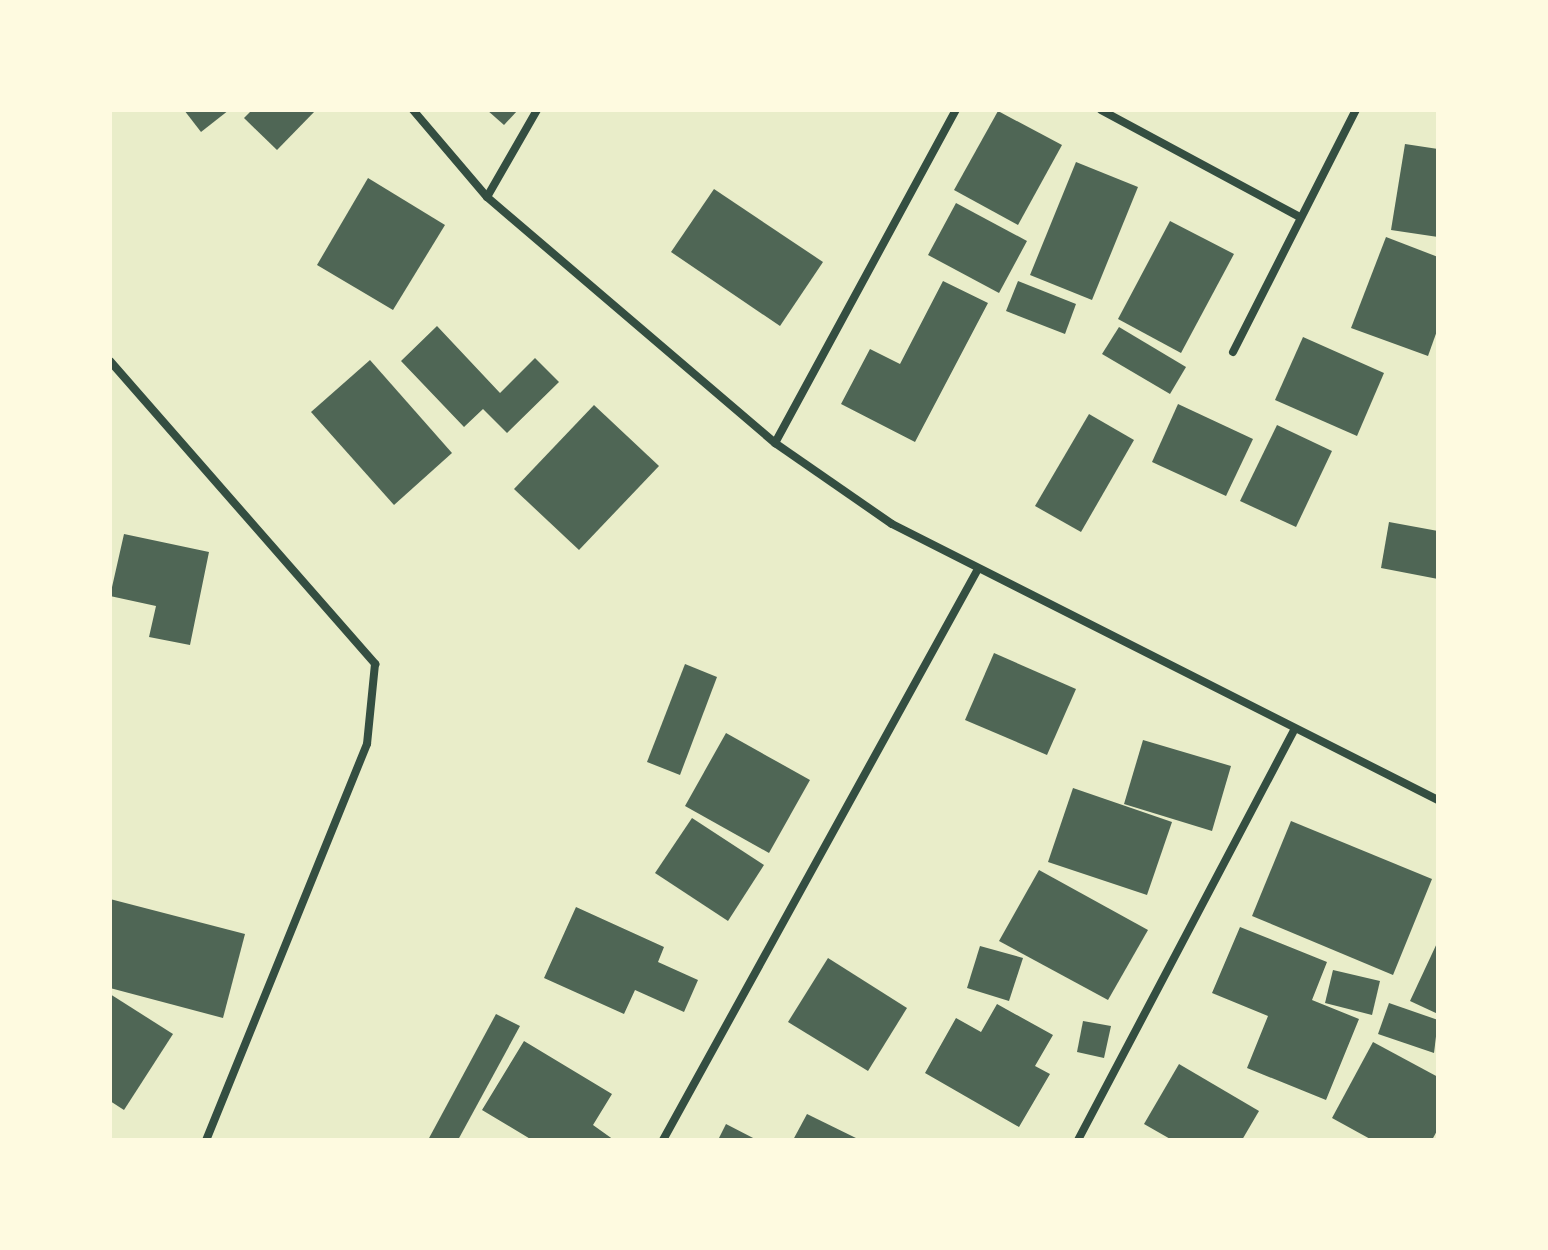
<!DOCTYPE html>
<html>
<head>
<meta charset="utf-8">
<style>
	body { margin:0 }
	#map { position:relative; width:1548px; height:1250px; overflow:hidden; background:#e9edc9; font-family:Signika,sans-serif }
	div>[style] { position:absolute }
	.building>* { inset:0; background:#4f6655 }
	.minor>* { height:8px; margin:-4px; padding:0 4px; transform-origin:4px; border-radius:4px; background:#344e41 }
	span { translate:-50% -50%; white-space:nowrap; text-align:center; line-height:1.15; -webkit-text-stroke:7px #fefae0; paint-order:stroke }
	.frame { position:absolute; inset:0; border:112px solid #fefae0; pointer-events:none }
</style>
</head>
<body>
<div id="map">
	<div class="building">
		<i style="clip-path:polygon(184px 110px,229px 110px,201px 132px)"></i>
		<i style="clip-path:polygon(252px 110px,316px 110px,277px 150px,244px 118px)"></i>
		<i style="clip-path:polygon(487px 110px,518px 110px,504px 125px)"></i>
		<i style="clip-path:polygon(998px 111px,1062px 145px,1018px 225px,954px 190px)"></i>
		<i style="clip-path:polygon(1405px 144px,1438px 149px,1438px 237px,1391px 230px)"></i>
		<i style="clip-path:polygon(1076px 162px,1138px 187px,1092px 300px,1030px 275px)"></i>
		<i style="clip-path:polygon(368px 178px,445px 225px,393px 310px,317px 265px)"></i>
		<i style="clip-path:polygon(714px 189px,823px 262px,780px 326px,671px 252px)"></i>
		<i style="clip-path:polygon(956px 203px,1027px 241px,999px 293px,928px 255px)"></i>
		<i style="clip-path:polygon(1170px 221px,1234px 254px,1181px 353px,1118px 319px)"></i>
		<i style="clip-path:polygon(1386px 237px,1438px 257px,1438px 328px,1428px 356px,1351px 328px)"></i>
		<i style="clip-path:polygon(943px 281px,988px 303px,915px 442px,841px 404px,870px 349px,900px 364px)"></i>
		<i style="clip-path:polygon(1018px 281px,1076px 304px,1065px 334px,1006px 311px)"></i>
		<i style="clip-path:polygon(437px 326px,500px 393px,535px 358px,559px 382px,507px 433px,483px 409px,464px 427px,401px 361px)"></i>
		<i style="clip-path:polygon(1119px 327px,1186px 367px,1170px 394px,1102px 354px)"></i>
		<i style="clip-path:polygon(1303px 337px,1384px 373px,1357px 436px,1275px 400px)"></i>
		<i style="clip-path:polygon(370px 360px,452px 453px,394px 505px,311px 412px)"></i>
		<i style="clip-path:polygon(1178px 404px,1253px 439px,1226px 496px,1152px 462px)"></i>
		<i style="clip-path:polygon(594px 405px,659px 466px,579px 550px,514px 489px)"></i>
		<i style="clip-path:polygon(1089px 414px,1134px 440px,1081px 532px,1035px 506px)"></i>
		<i style="clip-path:polygon(1277px 425px,1332px 451px,1296px 527px,1240px 501px)"></i>
		<i style="clip-path:polygon(1389px 522px,1438px 531px,1438px 579px,1381px 568px)"></i>
		<i style="clip-path:polygon(124px 534px,209px 552px,190px 645px,149px 637px,156px 606px,110px 596px)"></i>
		<i style="clip-path:polygon(994px 653px,1076px 689px,1047px 755px,965px 720px)"></i>
		<i style="clip-path:polygon(685px 664px,717px 677px,680px 775px,647px 762px)"></i>
		<i style="clip-path:polygon(726px 733px,810px 780px,769px 853px,685px 806px)"></i>
		<i style="clip-path:polygon(1143px 740px,1231px 766px,1212px 831px,1124px 804px)"></i>
		<i style="clip-path:polygon(1073px 788px,1172px 822px,1147px 895px,1048px 862px)"></i>
		<i style="clip-path:polygon(692px 818px,764px 865px,728px 921px,655px 873px)"></i>
		<i style="clip-path:polygon(1291px 821px,1432px 879px,1393px 975px,1252px 916px)"></i>
		<i style="clip-path:polygon(1039px 870px,1148px 930px,1108px 1000px,999px 941px)"></i>
		<i style="clip-path:polygon(110px 899px,245px 934px,223px 1018px,110px 988px)"></i>
		<i style="clip-path:polygon(576px 907px,664px 947px,658px 962px,698px 980px,684px 1012px,635px 990px,624px 1014px,544px 978px)"></i>
		<i style="clip-path:polygon(1240px 927px,1327px 962px,1312px 1000px,1359px 1019px,1326px 1100px,1247px 1068px,1268px 1016px,1212px 993px)"></i>
		<i style="clip-path:polygon(1438px 941px,1438px 1014px,1410px 1001px)"></i>
		<i style="clip-path:polygon(980px 946px,1023px 958px,1009px 1001px,967px 988px)"></i>
		<i style="clip-path:polygon(828px 958px,907px 1008px,868px 1071px,788px 1022px)"></i>
		<i style="clip-path:polygon(1333px 970px,1380px 981px,1372px 1015px,1325px 1003px)"></i>
		<i style="clip-path:polygon(110px 994px,173px 1034px,124px 1110px,110px 1101px)"></i>
		<i style="clip-path:polygon(1389px 1003px,1438px 1020px,1434px 1053px,1378px 1034px)"></i>
		<i style="clip-path:polygon(997px 1004px,1053px 1035px,1035px 1066px,1050px 1074px,1019px 1127px,925px 1073px,956px 1018px,981px 1032px)"></i>
		<i style="clip-path:polygon(496px 1014px,520px 1026px,458px 1140px,428px 1140px)"></i>
		<i style="clip-path:polygon(1083px 1021px,1111px 1026px,1104px 1058px,1077px 1052px)"></i>
		<i style="clip-path:polygon(524px 1041px,612px 1094px,593px 1125px,614px 1140px,532px 1140px,482px 1110px)"></i>
		<i style="clip-path:polygon(1373px 1042px,1438px 1077px,1438px 1129px,1432px 1140px,1372px 1140px,1332px 1118px)"></i>
		<i style="clip-path:polygon(1179px 1064px,1259px 1111px,1242px 1140px,1172px 1140px,1144px 1124px)"></i>
		<i style="clip-path:polygon(807px 1114px,860px 1140px,793px 1140px)"></i>
		<i style="clip-path:polygon(726px 1124px,757px 1140px,718px 1140px)"></i>
	</div>
	<div class="minor">
		<i style="left:413px;top:110px;width:114px;rotate:49.6deg"></i>
		<i style="left:487px;top:197px;width:379px;rotate:40.5deg"></i>
		<i style="left:775px;top:443px;width:142px;rotate:34.7deg"></i>
		<i style="left:892px;top:524px;width:612px;rotate:26.82deg"></i>
		<i style="left:1101px;top:110px;width:226px;rotate:28.3deg"></i>
		<i style="left:487px;top:197px;width:100px;rotate:-60.1deg"></i>
		<i style="left:1233px;top:352px;width:271px;rotate:-63.1deg"></i>
		<i style="left:110px;top:361px;width:403px;rotate:48.8deg"></i>
		<i style="left:375px;top:664px;width:80px;rotate:95.7deg"></i>
		<i style="left:367px;top:744px;width:427px;rotate:112.1deg"></i>
		<i style="left:775px;top:443px;width:379px;rotate:-61.5deg"></i>
		<i style="left:663px;top:1140px;width:652px;rotate:-61.12deg"></i>
		<i style="left:1078px;top:1140px;width:465px;rotate:-62.2deg"></i>
	</div>
	<div class="frame"></div>
</div>
</body>
</html>
